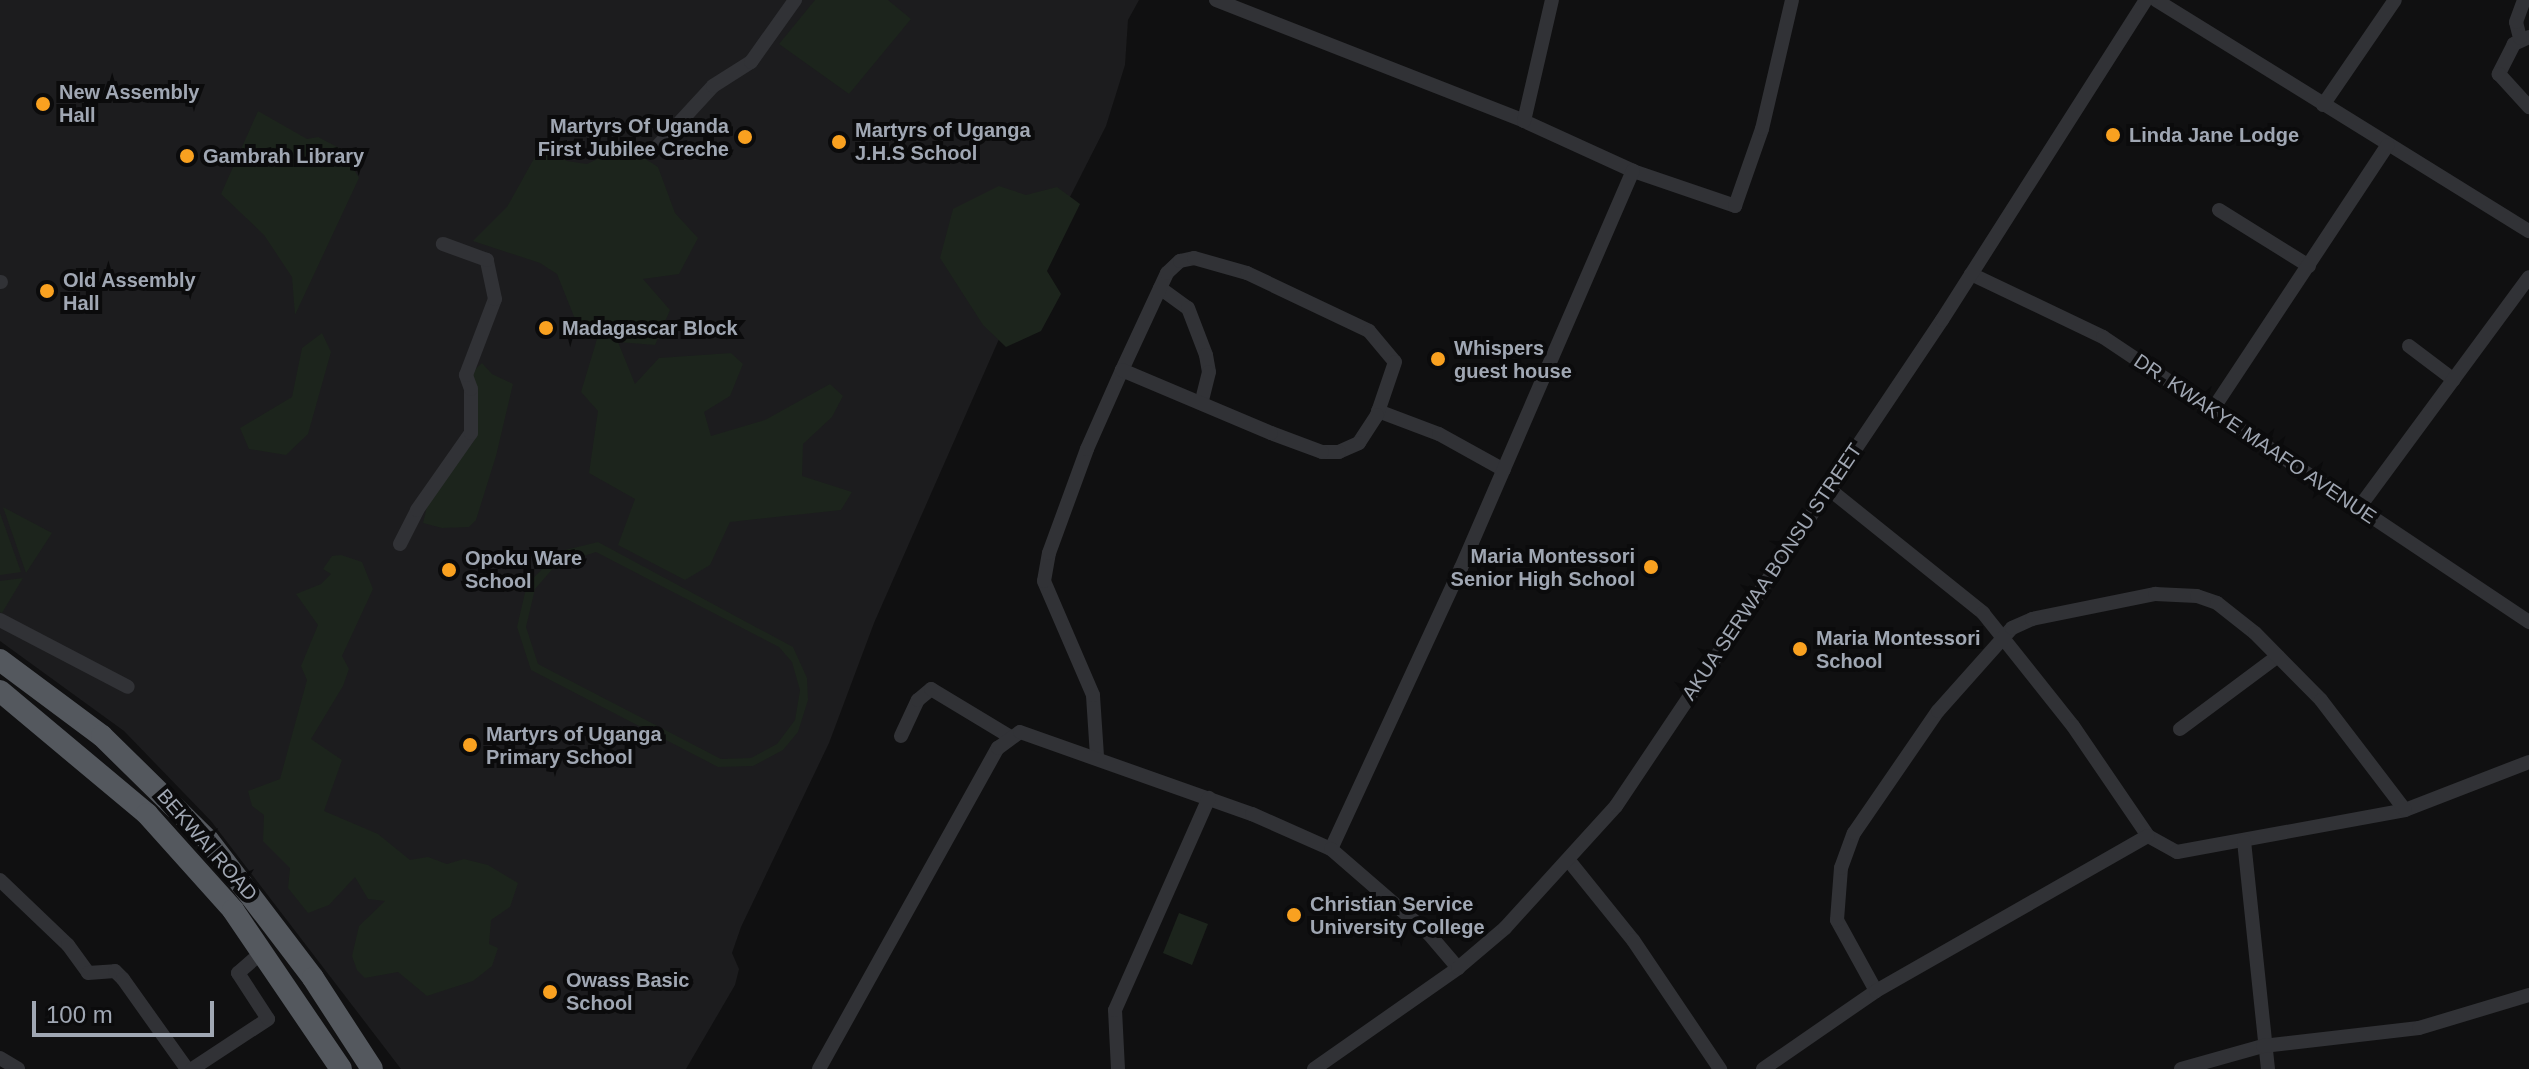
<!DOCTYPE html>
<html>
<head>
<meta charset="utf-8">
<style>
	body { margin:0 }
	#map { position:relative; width:2529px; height:1069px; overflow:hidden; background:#101011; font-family:Helvetica,sans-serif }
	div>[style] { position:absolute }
	.built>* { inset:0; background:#1c1c1e }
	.green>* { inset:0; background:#1c241c }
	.minor>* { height:14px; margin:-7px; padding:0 7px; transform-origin:7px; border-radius:7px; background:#313236 }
	.trunk>* { height:22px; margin:-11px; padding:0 11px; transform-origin:11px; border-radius:11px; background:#54585e }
	.dots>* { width:22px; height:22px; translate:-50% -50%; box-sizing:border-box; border:4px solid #0b0b0c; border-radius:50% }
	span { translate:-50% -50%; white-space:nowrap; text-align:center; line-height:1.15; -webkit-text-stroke:8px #0b0b0c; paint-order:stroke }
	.poi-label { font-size:20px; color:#a0a7b3; font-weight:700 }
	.left { translate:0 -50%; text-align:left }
	.right { translate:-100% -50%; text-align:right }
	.street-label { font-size:20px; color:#a0a7b3 }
	.scale { position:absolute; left:32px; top:1001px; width:182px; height:36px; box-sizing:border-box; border:4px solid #a0a7b3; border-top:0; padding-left:10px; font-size:24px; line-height:28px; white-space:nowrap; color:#a0a7b3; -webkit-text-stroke:6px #0b0b0c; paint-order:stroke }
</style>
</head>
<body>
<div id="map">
	<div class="built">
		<i style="clip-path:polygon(0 0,1139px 0,1128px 20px,1125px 65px,1106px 126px,1007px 321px,874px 623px,829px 743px,741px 927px,732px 953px,739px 969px,735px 985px,686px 1069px,401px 1069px,211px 821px,124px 731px,0 641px)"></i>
	</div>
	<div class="green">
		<i style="clip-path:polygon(815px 0,888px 0,911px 19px,849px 94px,779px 44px)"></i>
		<i style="clip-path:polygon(258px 111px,307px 139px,318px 137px,343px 150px,359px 178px,295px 315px,292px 277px,264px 235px,221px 194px)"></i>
		<i style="clip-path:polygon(541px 146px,567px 161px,587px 164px,625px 146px,658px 167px,675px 213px,698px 238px,679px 274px,643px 279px,670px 310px,655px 345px,618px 342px,635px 384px,659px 358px,731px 353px,743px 364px,730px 396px,704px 412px,711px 436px,765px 420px,830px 384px,843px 396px,832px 417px,803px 444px,802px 476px,852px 492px,841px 510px,730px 522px,710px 565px,685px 580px,618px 545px,635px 499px,589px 473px,598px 411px,581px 392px,597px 339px,577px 324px,557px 274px,540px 263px,473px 241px,507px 207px)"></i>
		<i style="clip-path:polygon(999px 186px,1026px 195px,1057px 187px,1080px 204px,1047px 271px,1061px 294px,1041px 331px,1006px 347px,983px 325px,940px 258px,953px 209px)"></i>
		<i style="clip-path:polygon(322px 333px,331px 352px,308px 434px,286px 455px,249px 449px,240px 428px,292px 397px,302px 348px)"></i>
		<i style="clip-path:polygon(482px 363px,492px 374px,513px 384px,496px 456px,476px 520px,469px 527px,442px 528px,423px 523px,429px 498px,474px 441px,471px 373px)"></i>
		<i style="clip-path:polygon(3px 507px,52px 533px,26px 573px)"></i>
		<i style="clip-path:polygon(0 513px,21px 572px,0 575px)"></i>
		<i style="clip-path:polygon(evenodd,598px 542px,793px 647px,807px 678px,808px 700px,798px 732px,783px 750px,753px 766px,718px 767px,531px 670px,517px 627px,527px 584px,561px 551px,598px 542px,596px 552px,779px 647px,792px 662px,800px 690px,795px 720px,777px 744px,751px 758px,721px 759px,538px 664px,526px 627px,535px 589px,556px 565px,596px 552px)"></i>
		<i style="clip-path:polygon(341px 555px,362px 562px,373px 589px,342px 656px,349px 669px,343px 686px,311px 739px,342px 760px,324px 811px,378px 834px,410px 860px,428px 857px,447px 864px,464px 859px,488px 865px,518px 883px,510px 907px,491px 920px,489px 944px,498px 948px,492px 966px,473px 981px,427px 996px,398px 972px,365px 978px,357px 970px,352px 956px,359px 926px,385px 901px,368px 899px,355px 877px,329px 905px,308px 913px,288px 888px,290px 868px,263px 841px,264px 815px,252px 806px,248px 791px,280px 779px,307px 680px,301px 666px,318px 625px,296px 594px,321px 584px,331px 574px,323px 569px,332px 556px)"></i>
		<i style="clip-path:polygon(23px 578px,2px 613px,0 612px,0 581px)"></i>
		<i style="clip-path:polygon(1179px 913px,1208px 924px,1192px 965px,1163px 953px)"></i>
	</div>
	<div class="minor">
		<i style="left:1216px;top:0;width:331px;rotate:21.4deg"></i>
		<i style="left:1524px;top:121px;width:120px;rotate:24.6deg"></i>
		<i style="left:1633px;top:171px;width:108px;rotate:18.9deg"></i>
		<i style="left:1735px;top:206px;width:82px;rotate:-70.7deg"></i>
		<i style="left:1762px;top:129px;width:132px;rotate:-76.9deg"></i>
		<i style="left:2156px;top:0;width:439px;rotate:31.8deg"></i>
		<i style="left:2529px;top:37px;width:17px;rotate:155deg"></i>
		<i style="left:2514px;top:44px;width:34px;rotate:117deg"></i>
		<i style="left:2499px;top:74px;width:45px;rotate:47.7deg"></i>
		<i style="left:2520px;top:38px;width:16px;rotate:-104deg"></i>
		<i style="left:2516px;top:22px;width:23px;rotate:-70deg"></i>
		<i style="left:2323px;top:105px;width:127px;rotate:-55.6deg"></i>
		<i style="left:1524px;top:121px;width:124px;rotate:-77deg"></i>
		<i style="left:656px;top:148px;width:84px;rotate:-47.4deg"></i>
		<i style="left:713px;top:86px;width:45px;rotate:-32.3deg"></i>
		<i style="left:751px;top:62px;width:76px;rotate:-54.6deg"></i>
		<i style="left:2219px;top:210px;width:106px;rotate:31.9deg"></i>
		<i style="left:1971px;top:274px;width:146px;rotate:25.5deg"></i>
		<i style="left:2103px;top:337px;width:513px;rotate:33.78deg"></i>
		<i style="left:0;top:282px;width:1px"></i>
		<i style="left:1160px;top:288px;width:34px;rotate:36deg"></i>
		<i style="left:1188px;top:308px;width:50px;rotate:69deg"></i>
		<i style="left:1206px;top:355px;width:17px;rotate:80deg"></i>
		<i style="left:1209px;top:372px;width:32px;rotate:104deg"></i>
		<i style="left:2409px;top:346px;width:56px;rotate:37.1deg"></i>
		<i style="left:1378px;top:411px;width:65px;rotate:20.7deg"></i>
		<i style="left:1439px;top:434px;width:74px;rotate:29deg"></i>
		<i style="left:2211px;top:412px;width:320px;rotate:-56.5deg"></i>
		<i style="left:1829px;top:489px;width:198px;rotate:38.8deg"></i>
		<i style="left:1983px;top:613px;width:144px;rotate:51.5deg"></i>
		<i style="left:2073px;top:726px;width:133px;rotate:55.7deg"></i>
		<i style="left:2148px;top:836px;width:33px;rotate:29deg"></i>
		<i style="left:2177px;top:852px;width:232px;rotate:-10.4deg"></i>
		<i style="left:2405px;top:810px;width:133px;rotate:-21.2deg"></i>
		<i style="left:2358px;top:509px;width:288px;rotate:-53.6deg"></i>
		<i style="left:400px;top:544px;width:38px;rotate:-63deg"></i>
		<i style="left:417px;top:510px;width:94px;rotate:-55deg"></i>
		<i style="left:471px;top:433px;width:44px;rotate:-90deg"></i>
		<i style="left:471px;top:389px;width:15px;rotate:-110deg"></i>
		<i style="left:466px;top:375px;width:81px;rotate:-69.1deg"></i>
		<i style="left:495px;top:299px;width:40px;rotate:-102deg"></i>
		<i style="left:487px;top:260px;width:47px;rotate:-160deg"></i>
		<i style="left:0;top:620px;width:144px;rotate:27.6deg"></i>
		<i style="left:2180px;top:729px;width:122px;rotate:-36.7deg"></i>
		<i style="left:901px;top:736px;width:40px;rotate:-65deg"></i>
		<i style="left:918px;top:700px;width:17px;rotate:-40deg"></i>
		<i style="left:931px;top:689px;width:91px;rotate:31.1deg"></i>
		<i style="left:1097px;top:756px;width:61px;rotate:-93.8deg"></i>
		<i style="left:1093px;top:695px;width:124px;rotate:-113.3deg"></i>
		<i style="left:1044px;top:581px;width:28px;rotate:-80deg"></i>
		<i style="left:1049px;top:553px;width:111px;rotate:-69.9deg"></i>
		<i style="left:1087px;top:449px;width:86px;rotate:-66.1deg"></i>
		<i style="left:1122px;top:370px;width:107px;rotate:-65.1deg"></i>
		<i style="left:1167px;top:273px;width:18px;rotate:-43deg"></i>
		<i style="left:1180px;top:261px;width:14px;rotate:-12deg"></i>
		<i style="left:1194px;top:258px;width:55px;rotate:15.8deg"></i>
		<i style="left:1247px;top:273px;width:135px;rotate:25.4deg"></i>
		<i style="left:1369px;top:331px;width:40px;rotate:50deg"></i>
		<i style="left:1395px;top:362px;width:56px;rotate:108.8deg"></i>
		<i style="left:1377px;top:415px;width:33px;rotate:123deg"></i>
		<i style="left:1359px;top:443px;width:22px;rotate:156deg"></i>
		<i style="left:1339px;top:452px;width:17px;rotate:180deg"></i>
		<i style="left:1322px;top:452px;width:54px;rotate:-159.6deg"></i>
		<i style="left:1271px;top:433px;width:162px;rotate:-157.1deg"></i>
		<i style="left:2244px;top:841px;width:229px;rotate:84deg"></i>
		<i style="left:1331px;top:849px;width:310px;rotate:-65.2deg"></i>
		<i style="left:1461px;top:568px;width:433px;rotate:-66.6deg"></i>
		<i style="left:1570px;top:862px;width:100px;rotate:51.1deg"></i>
		<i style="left:1633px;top:940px;width:156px;rotate:56deg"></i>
		<i style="left:0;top:880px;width:94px;rotate:43.7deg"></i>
		<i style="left:68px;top:945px;width:34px;rotate:54deg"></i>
		<i style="left:88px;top:973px;width:27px;rotate:-4deg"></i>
		<i style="left:115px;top:971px;width:11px;rotate:45deg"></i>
		<i style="left:123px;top:979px;width:110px;rotate:54.6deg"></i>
		<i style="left:1876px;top:991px;width:81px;rotate:-118.8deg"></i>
		<i style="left:1837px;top:920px;width:52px;rotate:-85.6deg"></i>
		<i style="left:1841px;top:868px;width:37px;rotate:-70deg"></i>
		<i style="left:1854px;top:833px;width:148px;rotate:-55.5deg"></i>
		<i style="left:1938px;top:711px;width:111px;rotate:-48.3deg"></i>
		<i style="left:2012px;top:628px;width:22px;rotate:-24deg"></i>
		<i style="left:2032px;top:619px;width:126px;rotate:-11.5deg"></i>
		<i style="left:2155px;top:594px;width:42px;rotate:2.7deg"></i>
		<i style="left:2197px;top:596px;width:21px;rotate:19deg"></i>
		<i style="left:2217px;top:603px;width:48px;rotate:38.3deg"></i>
		<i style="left:2255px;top:633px;width:94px;rotate:45.4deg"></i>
		<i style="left:2321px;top:700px;width:138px;rotate:52.6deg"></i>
		<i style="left:0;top:1058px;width:21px;rotate:31deg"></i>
		<i style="left:192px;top:1069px;width:91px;rotate:-33.3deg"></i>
		<i style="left:268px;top:1019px;width:55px;rotate:-123.1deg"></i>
		<i style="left:238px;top:973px;width:33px;rotate:-41deg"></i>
		<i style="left:819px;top:1069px;width:368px;rotate:-60.9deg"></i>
		<i style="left:998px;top:748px;width:27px;rotate:-36deg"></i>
		<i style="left:1020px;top:732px;width:246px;rotate:19.5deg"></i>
		<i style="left:1252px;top:814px;width:86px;rotate:23.9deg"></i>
		<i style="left:1331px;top:849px;width:130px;rotate:40.9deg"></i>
		<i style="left:1429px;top:934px;width:45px;rotate:49.5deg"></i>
		<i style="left:1118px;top:1069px;width:59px;rotate:-92.9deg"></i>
		<i style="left:1115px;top:1010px;width:232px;rotate:-66.1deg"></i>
		<i style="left:1314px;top:1069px;width:176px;rotate:-35deg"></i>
		<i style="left:1458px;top:968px;width:62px;rotate:-40.4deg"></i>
		<i style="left:1505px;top:928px;width:165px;rotate:-47.7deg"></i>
		<i style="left:1616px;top:806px;width:585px;rotate:-56.15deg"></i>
		<i style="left:1942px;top:320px;width:379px;rotate:-57.5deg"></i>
		<i style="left:1763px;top:1069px;width:137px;rotate:-34.6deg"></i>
		<i style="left:1876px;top:991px;width:313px;rotate:-29.7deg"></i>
		<i style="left:2181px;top:1069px;width:85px;rotate:-15.7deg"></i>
		<i style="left:2263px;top:1046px;width:157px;rotate:-6.6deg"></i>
		<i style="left:2419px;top:1028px;width:115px;rotate:-16.7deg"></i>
	</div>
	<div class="trunk">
		<i style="left:0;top:660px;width:127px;rotate:36.7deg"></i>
		<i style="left:102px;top:736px;width:148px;rotate:44.5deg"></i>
		<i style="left:208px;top:840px;width:173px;rotate:52.7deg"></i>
		<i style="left:313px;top:978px;width:108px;rotate:57deg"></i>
		<i style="left:0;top:691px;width:192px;rotate:39.9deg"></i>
		<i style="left:147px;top:814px;width:129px;rotate:48.1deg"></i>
		<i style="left:233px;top:910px;width:192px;rotate:55.8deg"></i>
	</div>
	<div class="dots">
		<i style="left:43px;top:104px;background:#f9a120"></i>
		<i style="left:2113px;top:135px;background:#f9a120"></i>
		<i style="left:745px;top:137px;background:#f9a120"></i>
		<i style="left:839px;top:142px;background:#f9a120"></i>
		<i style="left:187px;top:156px;background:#f9a120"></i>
		<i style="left:47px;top:291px;background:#f9a120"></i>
		<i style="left:546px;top:328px;background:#f9a120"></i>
		<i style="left:1438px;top:359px;background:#f9a120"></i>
		<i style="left:1651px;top:567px;background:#f9a120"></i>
		<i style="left:449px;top:570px;background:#f9a120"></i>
		<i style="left:1800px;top:649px;background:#f9a120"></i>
		<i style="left:470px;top:745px;background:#f9a120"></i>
		<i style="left:1294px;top:915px;background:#f9a120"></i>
		<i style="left:550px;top:992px;background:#f9a120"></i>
	</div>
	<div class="poi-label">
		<span class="left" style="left:59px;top:104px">New Assembly<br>Hall</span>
		<span class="right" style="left:729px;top:138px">Martyrs Of Uganda<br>First Jubilee Creche</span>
		<span class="left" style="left:855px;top:142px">Martyrs of Uganga<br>J.H.S School</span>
		<span class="left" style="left:2129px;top:135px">Linda Jane Lodge</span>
		<span class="left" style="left:203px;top:156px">Gambrah Library</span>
		<span class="left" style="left:63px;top:292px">Old Assembly<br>Hall</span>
		<span class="left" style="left:562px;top:328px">Madagascar Block</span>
		<span class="left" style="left:1454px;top:360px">Whispers<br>guest house</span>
		<span class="right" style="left:1635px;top:568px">Maria Montessori<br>Senior High School</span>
		<span class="left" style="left:465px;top:570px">Opoku Ware<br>School</span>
		<span class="left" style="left:1816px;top:650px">Maria Montessori<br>School</span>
		<span class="left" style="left:486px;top:746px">Martyrs of Uganga<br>Primary School</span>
		<span class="left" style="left:1310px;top:916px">Christian Service<br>University College</span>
		<span class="left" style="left:566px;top:992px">Owass Basic<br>School</span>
	</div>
	<div class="street-label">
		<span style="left:2255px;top:439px;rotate:34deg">DR. KWAKYE MAAFO AVENUE</span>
		<span style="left:1772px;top:572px;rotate:-56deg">AKUA SERWAA BONSU STREET</span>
		<span style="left:207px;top:845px;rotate:49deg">BEKWAI ROAD</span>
	</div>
	<div class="scale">100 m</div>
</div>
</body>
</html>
